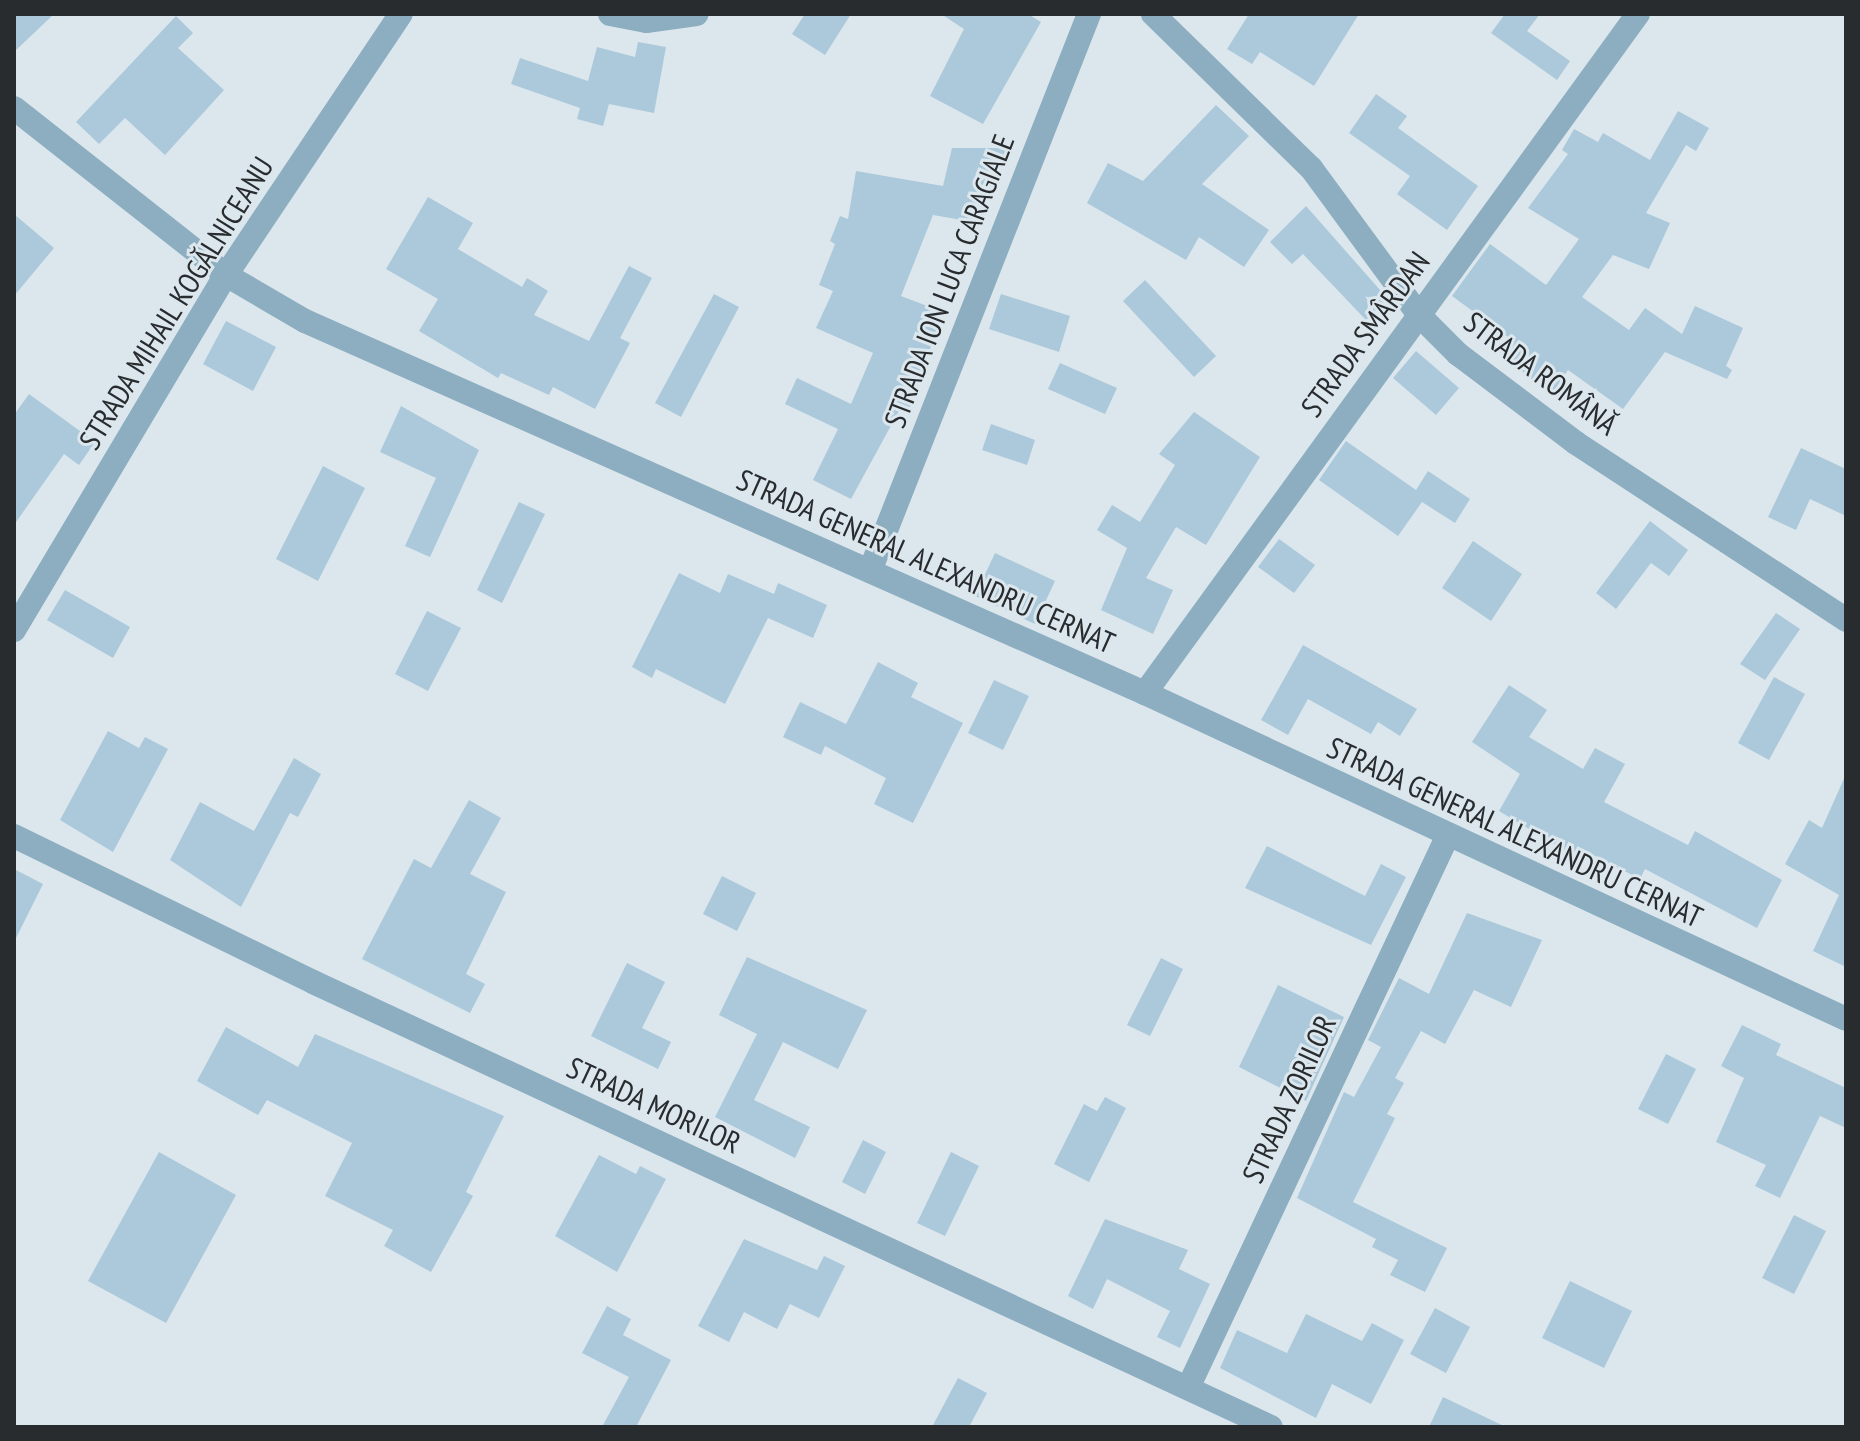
<!DOCTYPE html>
<html>
<head>
<meta charset="utf-8">
<style>
	body { margin:0 }
	#map { position:relative; width:1860px; height:1441px; overflow:hidden; background:#dce7ed; font-family:"PT Sans Narrow",sans-serif }
	div>[style] { position:absolute }
	.building>* { inset:0; background:#abc9da }
	.minor>* { height:24px; margin:-12px; padding:0 12px; transform-origin:12px; border-radius:12px; background:#8caec0 }
	.tertiary>* { height:24px; margin:-12px; padding:0 12px; transform-origin:12px; border-radius:12px; background:#8caec0 }
	span { translate:-50% -50%; white-space:nowrap; text-align:center; line-height:1.15; -webkit-text-stroke:6px #dce7ed; paint-order:stroke }
	.street-label { font-size:30px; color:#282c2f }
	.frame { position:absolute; inset:0; border:16px solid #282c2f; pointer-events:none }
</style>
</head>
<body>
<div id="map">
	<div class="building">
		<i style="clip-path:polygon(14px 14px,54px 14px,14px 52px)"></i>
		<i style="clip-path:polygon(805px 14px,851px 14px,825px 55px,792px 34px)"></i>
		<i style="clip-path:polygon(941px 14px,1028px 14px,1041px 22px,983px 124px,930px 96px,964px 29px)"></i>
		<i style="clip-path:polygon(1249px 14px,1359px 14px,1314px 86px,1260px 52px,1252px 64px,1227px 49px)"></i>
		<i style="clip-path:polygon(1505px 14px,1540px 14px,1527px 31px,1570px 61px,1557px 80px,1491px 33px)"></i>
		<i style="clip-path:polygon(176px 16px,193px 33px,178px 48px,224px 90px,165px 155px,125px 118px,99px 144px,76px 122px)"></i>
		<i style="clip-path:polygon(638px 42px,666px 47px,654px 113px,609px 104px,603px 126px,577px 119px,580px 108px,511px 84px,520px 58px,588px 81px,597px 47px,635px 57px)"></i>
		<i style="clip-path:polygon(1376px 94px,1407px 116px,1398px 128px,1478px 186px,1447px 230px,1397px 194px,1410px 176px,1349px 133px)"></i>
		<i style="clip-path:polygon(1216px 105px,1249px 136px,1202px 184px,1269px 230px,1244px 267px,1199px 237px,1186px 260px,1087px 203px,1108px 163px,1143px 181px)"></i>
		<i style="clip-path:polygon(1678px 111px,1709px 128px,1696px 151px,1686px 145px,1646px 213px,1670px 223px,1649px 269px,1613px 255px,1582px 297px,1629px 330px,1645px 308px,1682px 334px,1695px 306px,1743px 328px,1726px 366px,1732px 370px,1727px 379px,1665px 352px,1623px 409px,1568px 370px,1551px 395px,1498px 351px,1508px 337px,1452px 296px,1490px 244px,1546px 285px,1579px 239px,1528px 208px,1568px 154px,1562px 150px,1574px 129px,1598px 142px,1603px 133px,1650px 160px)"></i>
		<i style="clip-path:polygon(952px 148px,1007px 148px,990px 187px,979px 184px,973px 222px,933px 215px,901px 296px,943px 312px,908px 412px,900px 409px,851px 499px,813px 480px,838px 429px,785px 404px,797px 378px,851px 404px,873px 353px,816px 328px,833px 291px,819px 285px,835px 244px,830px 241px,840px 216px,848px 219px,856px 171px,943px 186px)"></i>
		<i style="clip-path:polygon(428px 197px,473px 223px,458px 249px,522px 287px,527px 278px,548px 291px,534px 315px,589px 341px,629px 266px,652px 278px,620px 338px,630px 343px,595px 409px,553px 387px,549px 395px,501px 373px,498px 378px,419px 331px,438px 299px,386px 269px)"></i>
		<i style="clip-path:polygon(1306px 206px,1388px 299px,1366px 320px,1303px 254px,1292px 264px,1270px 242px)"></i>
		<i style="clip-path:polygon(14px 214px,54px 248px,14px 296px)"></i>
		<i style="clip-path:polygon(1145px 280px,1216px 356px,1194px 377px,1123px 301px)"></i>
		<i style="clip-path:polygon(714px 294px,739px 307px,681px 417px,655px 403px)"></i>
		<i style="clip-path:polygon(1001px 294px,1070px 316px,1059px 352px,989px 329px)"></i>
		<i style="clip-path:polygon(226px 321px,276px 347px,253px 391px,203px 364px)"></i>
		<i style="clip-path:polygon(1416px 351px,1459px 388px,1436px 415px,1393px 378px)"></i>
		<i style="clip-path:polygon(1060px 363px,1117px 388px,1105px 414px,1048px 389px)"></i>
		<i style="clip-path:polygon(29px 394px,95px 442px,79px 465px,64px 454px,14px 525px,14px 415px)"></i>
		<i style="clip-path:polygon(401px 406px,479px 450px,430px 557px,405px 546px,436px 478px,380px 452px)"></i>
		<i style="clip-path:polygon(1194px 412px,1260px 457px,1206px 545px,1176px 527px,1146px 578px,1173px 590px,1153px 634px,1101px 610px,1127px 548px,1097px 530px,1112px 505px,1140px 522px,1175px 465px,1159px 454px)"></i>
		<i style="clip-path:polygon(991px 424px,1035px 440px,1027px 465px,982px 450px)"></i>
		<i style="clip-path:polygon(1346px 441px,1416px 490px,1428px 471px,1470px 499px,1455px 523px,1422px 502px,1398px 536px,1319px 480px)"></i>
		<i style="clip-path:polygon(1801px 448px,1846px 469px,1846px 516px,1810px 499px,1796px 530px,1768px 517px)"></i>
		<i style="clip-path:polygon(323px 466px,365px 488px,318px 581px,276px 559px)"></i>
		<i style="clip-path:polygon(519px 502px,545px 514px,502px 603px,477px 590px)"></i>
		<i style="clip-path:polygon(1650px 521px,1688px 550px,1669px 576px,1651px 563px,1616px 609px,1596px 593px)"></i>
		<i style="clip-path:polygon(1279px 539px,1315px 565px,1294px 593px,1258px 567px)"></i>
		<i style="clip-path:polygon(1473px 541px,1522px 574px,1491px 621px,1442px 588px)"></i>
		<i style="clip-path:polygon(995px 553px,1055px 581px,1035px 624px,975px 596px)"></i>
		<i style="clip-path:polygon(679px 573px,720px 593px,728px 574px,774px 594px,778px 583px,827px 605px,813px 638px,768px 618px,725px 704px,656px 669px,652px 678px,632px 667px)"></i>
		<i style="clip-path:polygon(65px 590px,130px 627px,113px 658px,47px 620px)"></i>
		<i style="clip-path:polygon(427px 611px,461px 628px,428px 691px,395px 674px)"></i>
		<i style="clip-path:polygon(1776px 613px,1800px 629px,1765px 680px,1740px 664px)"></i>
		<i style="clip-path:polygon(1303px 645px,1417px 709px,1400px 736px,1378px 722px,1371px 734px,1308px 699px,1288px 735px,1261px 720px)"></i>
		<i style="clip-path:polygon(878px 662px,918px 683px,911px 697px,963px 723px,913px 823px,874px 804px,886px 778px,825px 746px,821px 755px,783px 737px,800px 702px,846px 724px)"></i>
		<i style="clip-path:polygon(1774px 677px,1805px 694px,1769px 760px,1738px 743px)"></i>
		<i style="clip-path:polygon(994px 680px,1029px 696px,1003px 750px,968px 733px)"></i>
		<i style="clip-path:polygon(1509px 685px,1547px 710px,1529px 737px,1583px 769px,1595px 748px,1625px 764px,1604px 802px,1688px 845px,1695px 831px,1782px 880px,1757px 928px,1645px 869px,1640px 879px,1579px 848px,1574px 856px,1499px 811px,1520px 774px,1472px 742px)"></i>
		<i style="clip-path:polygon(108px 731px,139px 748px,145px 737px,168px 749px,113px 852px,60px 820px)"></i>
		<i style="clip-path:polygon(294px 758px,321px 774px,298px 817px,290px 813px,241px 907px,170px 860px,200px 802px,254px 831px)"></i>
		<i style="clip-path:polygon(1846px 774px,1846px 967px,1813px 951px,1839px 895px,1785px 864px,1809px 820px,1822px 828px)"></i>
		<i style="clip-path:polygon(469px 800px,501px 818px,470px 874px,506px 892px,466px 974px,485px 984px,470px 1013px,362px 959px,414px 859px,431px 868px)"></i>
		<i style="clip-path:polygon(1267px 846px,1365px 896px,1381px 864px,1406px 877px,1371px 945px,1245px 888px)"></i>
		<i style="clip-path:polygon(14px 869px,43px 884px,14px 942px)"></i>
		<i style="clip-path:polygon(722px 876px,756px 893px,737px 931px,703px 914px)"></i>
		<i style="clip-path:polygon(1467px 913px,1542px 940px,1511px 1007px,1474px 990px,1445px 1044px,1421px 1031px,1395px 1078px,1404px 1083px,1387px 1114px,1395px 1118px,1353px 1202px,1447px 1248px,1425px 1292px,1390px 1275px,1398px 1260px,1372px 1247px,1376px 1239px,1297px 1198px,1344px 1092px,1354px 1097px,1381px 1047px,1368px 1040px,1399px 978px,1429px 994px)"></i>
		<i style="clip-path:polygon(747px 957px,867px 1010px,838px 1069px,783px 1042px,754px 1100px,810px 1127px,795px 1158px,715px 1117px,757px 1034px,719px 1015px)"></i>
		<i style="clip-path:polygon(1161px 958px,1183px 969px,1150px 1036px,1127px 1025px)"></i>
		<i style="clip-path:polygon(627px 963px,665px 982px,642px 1028px,671px 1042px,658px 1069px,591px 1036px)"></i>
		<i style="clip-path:polygon(1278px 985px,1344px 1017px,1306px 1101px,1239px 1067px)"></i>
		<i style="clip-path:polygon(1742px 1025px,1781px 1044px,1776px 1055px,1846px 1088px,1846px 1128px,1820px 1116px,1780px 1198px,1755px 1186px,1766px 1165px,1716px 1142px,1744px 1078px,1721px 1066px)"></i>
		<i style="clip-path:polygon(226px 1027px,298px 1067px,315px 1034px,504px 1116px,466px 1192px,473px 1196px,431px 1272px,384px 1246px,393px 1230px,325px 1196px,352px 1143px,267px 1100px,258px 1115px,197px 1081px)"></i>
		<i style="clip-path:polygon(1666px 1054px,1696px 1069px,1668px 1124px,1638px 1109px)"></i>
		<i style="clip-path:polygon(1105px 1097px,1126px 1108px,1089px 1182px,1054px 1164px,1084px 1104px,1097px 1111px)"></i>
		<i style="clip-path:polygon(863px 1140px,886px 1152px,865px 1194px,842px 1182px)"></i>
		<i style="clip-path:polygon(159px 1152px,236px 1195px,166px 1323px,88px 1281px)"></i>
		<i style="clip-path:polygon(951px 1152px,979px 1166px,945px 1236px,917px 1223px)"></i>
		<i style="clip-path:polygon(599px 1155px,636px 1174px,640px 1166px,666px 1179px,617px 1272px,555px 1236px)"></i>
		<i style="clip-path:polygon(1794px 1215px,1826px 1231px,1794px 1294px,1762px 1278px)"></i>
		<i style="clip-path:polygon(1105px 1219px,1188px 1250px,1179px 1269px,1210px 1284px,1180px 1348px,1157px 1337px,1170px 1311px,1107px 1279px,1093px 1309px,1068px 1296px)"></i>
		<i style="clip-path:polygon(744px 1239px,817px 1270px,824px 1256px,845px 1266px,819px 1318px,790px 1304px,777px 1329px,744px 1312px,729px 1342px,698px 1326px)"></i>
		<i style="clip-path:polygon(1570px 1281px,1632px 1311px,1604px 1368px,1542px 1338px)"></i>
		<i style="clip-path:polygon(607px 1306px,631px 1319px,623px 1335px,671px 1360px,636px 1427px,602px 1427px,629px 1377px,582px 1353px)"></i>
		<i style="clip-path:polygon(1435px 1308px,1470px 1327px,1446px 1373px,1410px 1354px)"></i>
		<i style="clip-path:polygon(1306px 1314px,1362px 1341px,1372px 1323px,1404px 1340px,1371px 1404px,1332px 1384px,1316px 1418px,1220px 1368px,1237px 1330px,1287px 1353px)"></i>
		<i style="clip-path:polygon(958px 1378px,987px 1393px,969px 1427px,932px 1427px)"></i>
		<i style="clip-path:polygon(1443px 1397px,1506px 1427px,1429px 1427px)"></i>
	</div>
	<div class="minor">
		<i style="left:610px;top:14px;width:37px;rotate:11deg"></i>
		<i style="left:646px;top:21px;width:51px;rotate:-7.8deg"></i>
		<i style="left:226px;top:275px;width:314px;rotate:-56.2deg"></i>
		<i style="left:1145px;top:693px;width:839px;rotate:-54.02deg"></i>
		<i style="left:14px;top:836px;width:333px;rotate:26deg"></i>
		<i style="left:313px;top:982px;width:1056px;rotate:24.92deg"></i>
		<i style="left:1188px;top:1388px;width:609px;rotate:-64.82deg"></i>
	</div>
	<div class="tertiary">
		<i style="left:1153px;top:14px;width:221px;rotate:44.3deg"></i>
		<i style="left:1311px;top:168px;width:182px;rotate:53.7deg"></i>
		<i style="left:1419px;top:315px;width:55px;rotate:45deg"></i>
		<i style="left:1458px;top:354px;width:148px;rotate:37deg"></i>
		<i style="left:1576px;top:443px;width:323px;rotate:33.2deg"></i>
		<i style="left:14px;top:108px;width:270px;rotate:38.2deg"></i>
		<i style="left:226px;top:275px;width:91px;rotate:30.2deg"></i>
		<i style="left:305px;top:321px;width:919px;rotate:23.89deg"></i>
		<i style="left:1145px;top:693px;width:773px;rotate:24.94deg"></i>
		<i style="left:870px;top:571px;width:599px;rotate:-68.54deg"></i>
		<i style="left:14px;top:630px;width:413px;rotate:-59.2deg"></i>
	</div>
	<div class="street-label">
		<span style="left:949px;top:281px;rotate:-69deg">STRADA ION LUCA CARAGIALE</span>
		<span style="left:176px;top:303px;rotate:-58deg">STRADA MIHAIL KOGĂLNICEANU</span>
		<span style="left:1365px;top:334px;rotate:-54deg">STRADA SMÂRDAN</span>
		<span style="left:1541px;top:373px;rotate:37deg">STRADA ROMÂNĂ</span>
		<span style="left:926px;top:561px;rotate:24deg">STRADA GENERAL ALEXANDRU CERNAT</span>
		<span style="left:1515px;top:832px;rotate:25deg">STRADA GENERAL ALEXANDRU CERNAT</span>
		<span style="left:1289px;top:1099px;rotate:-65deg">STRADA ZORILOR</span>
		<span style="left:654px;top:1105px;rotate:25deg">STRADA MORILOR</span>
	</div>
	<div class="frame"></div>
</div>
</body>
</html>
